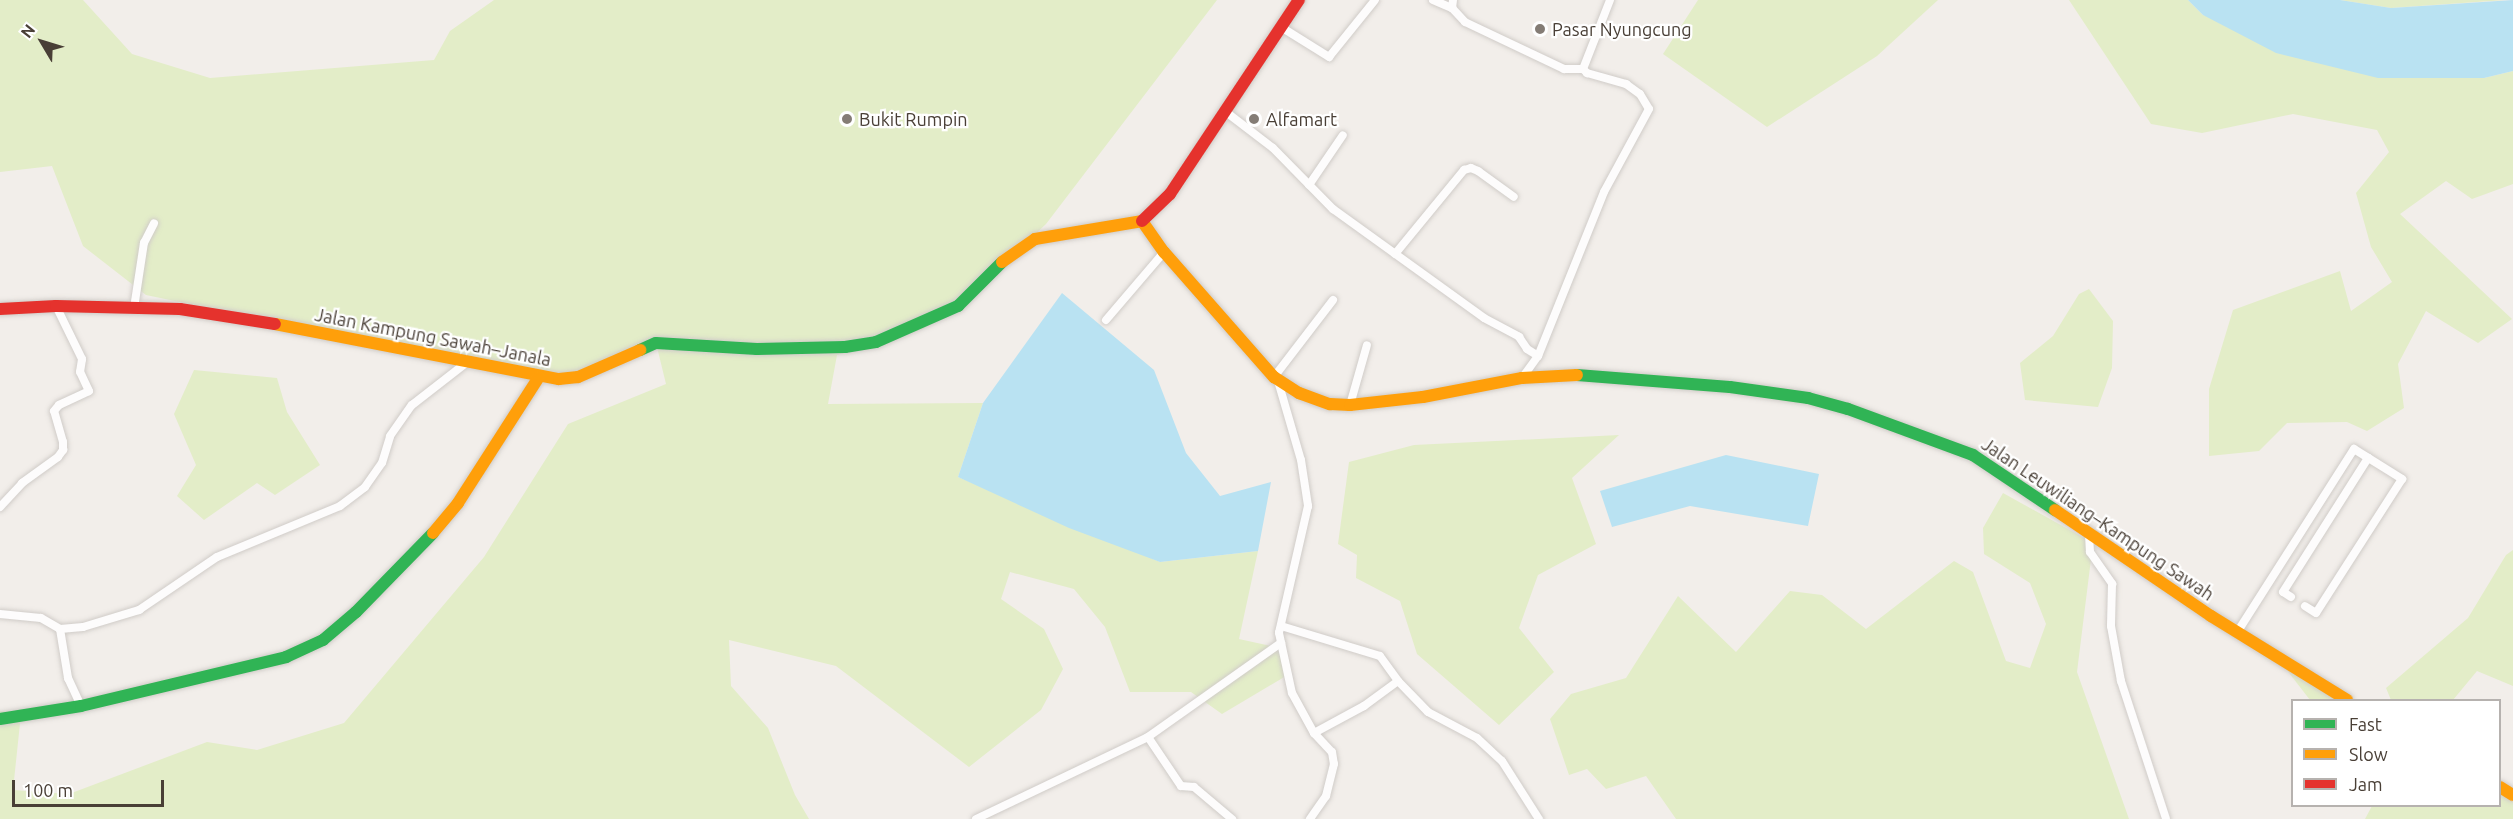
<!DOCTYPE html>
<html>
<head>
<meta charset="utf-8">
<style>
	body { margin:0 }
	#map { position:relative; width:2513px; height:819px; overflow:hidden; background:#f2eeea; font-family:Ubuntu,sans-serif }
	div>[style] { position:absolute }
	.green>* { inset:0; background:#e3edc8 }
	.water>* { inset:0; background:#b9e2f2 }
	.roads { filter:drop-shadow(0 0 2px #d0ccc8) drop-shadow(0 0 2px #d0ccc8) }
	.street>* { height:8px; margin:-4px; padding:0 4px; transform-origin:4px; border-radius:4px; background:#fdfcfc }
	.fast>* { height:12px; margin:-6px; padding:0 6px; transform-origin:6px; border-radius:6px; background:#30b455 }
	.slow>* { height:12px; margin:-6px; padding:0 6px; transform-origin:6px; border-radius:6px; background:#ff9f0a }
	.jam>* { height:12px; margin:-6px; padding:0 6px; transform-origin:6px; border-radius:6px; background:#e5322d }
	.dots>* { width:16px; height:16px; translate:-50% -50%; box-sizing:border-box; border:3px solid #fff; border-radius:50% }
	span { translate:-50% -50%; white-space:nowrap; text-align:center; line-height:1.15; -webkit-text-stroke:4.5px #fff; paint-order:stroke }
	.poi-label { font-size:18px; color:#493f36 }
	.left { translate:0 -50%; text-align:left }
	.street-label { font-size:18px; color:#493f36 }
	.legend { position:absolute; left:2291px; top:699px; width:210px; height:108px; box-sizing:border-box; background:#fff; border:2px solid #b6b2af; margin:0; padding:8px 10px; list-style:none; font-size:18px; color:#493f36 }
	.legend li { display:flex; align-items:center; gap:12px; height:30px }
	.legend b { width:30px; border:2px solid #b6b2af }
	.north { position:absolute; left:12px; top:12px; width:60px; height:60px; -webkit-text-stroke:4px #fff; paint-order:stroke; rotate:308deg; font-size:16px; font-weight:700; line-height:24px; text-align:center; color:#493f36 }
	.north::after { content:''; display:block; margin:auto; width:21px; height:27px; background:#493f36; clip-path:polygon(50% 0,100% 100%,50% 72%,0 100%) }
	.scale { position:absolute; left:12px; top:780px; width:152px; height:27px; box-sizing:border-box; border:3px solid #493f36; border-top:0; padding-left:8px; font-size:18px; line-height:21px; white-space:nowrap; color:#493f36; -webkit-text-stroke:4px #fff; paint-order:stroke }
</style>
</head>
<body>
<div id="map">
	<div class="green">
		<i style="clip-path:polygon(0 0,83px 0,132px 54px,210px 78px,434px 60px,450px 31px,494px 0,1217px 0,1046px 224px,981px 286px,923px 329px,837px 355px,828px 404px,983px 403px,958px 477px,1160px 562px,1258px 551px,1239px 639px,1280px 648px,1286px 676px,1222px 714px,1191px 692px,1130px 692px,1105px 627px,1074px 589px,1010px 572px,1001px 599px,1044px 629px,1063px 669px,1041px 710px,969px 767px,836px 666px,729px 640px,731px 686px,768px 728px,795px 795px,809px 819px,0 819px,0 711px,21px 714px,13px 790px,69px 794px,207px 742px,257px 750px,344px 723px,484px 557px,568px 424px,666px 384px,656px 343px,596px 368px,548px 379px,146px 295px,83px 246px,52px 166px,0 172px)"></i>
		<i style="clip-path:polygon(1698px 0,1938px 0,1877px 56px,1767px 127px,1663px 54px)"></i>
		<i style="clip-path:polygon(2069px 0,2188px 0,2203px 15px,2484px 78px,2513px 71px,2513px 184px,2472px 199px,2446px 181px,2400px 214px,2512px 319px,2478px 343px,2426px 311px,2398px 364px,2404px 408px,2367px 431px,2347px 422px,2287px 423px,2259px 451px,2209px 456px,2209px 389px,2233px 310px,2340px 271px,2351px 311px,2392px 282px,2371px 247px,2356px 193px,2389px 152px,2377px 130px,2293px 114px,2202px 133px,2151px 124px)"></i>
		<i style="clip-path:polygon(2340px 0,2505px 0,2391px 8px)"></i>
		<i style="clip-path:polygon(2089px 289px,2113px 321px,2112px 368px,2098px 407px,2025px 400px,2020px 363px,2053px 336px,2079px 294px)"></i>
		<i style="clip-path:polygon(194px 370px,277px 378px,287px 412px,320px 465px,275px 495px,257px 483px,204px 520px,177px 496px,196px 465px,174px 414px)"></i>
		<i style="clip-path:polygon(1619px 435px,1572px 478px,1596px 544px,1538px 575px,1519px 628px,1554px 672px,1499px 725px,1417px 654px,1400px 601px,1356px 578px,1357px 555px,1338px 544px,1349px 462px,1414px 445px)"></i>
		<i style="clip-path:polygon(2003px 493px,2093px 543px,2077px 672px,2129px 819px,1676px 819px,1646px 776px,1606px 789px,1587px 769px,1569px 775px,1550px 719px,1571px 694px,1626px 678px,1678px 596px,1736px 652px,1790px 591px,1822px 595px,1866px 629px,1954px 561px,1973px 572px,2006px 661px,2030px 668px,2046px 624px,2030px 583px,1984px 554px,1983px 528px)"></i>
		<i style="clip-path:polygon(2513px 550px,2513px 686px,2477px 671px,2453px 700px,2391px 700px,2386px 688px,2468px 618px,2506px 555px)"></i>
		<i style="clip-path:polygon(2276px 656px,2348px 700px,2310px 700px)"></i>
		<i style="clip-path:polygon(2500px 791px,2513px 798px,2513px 819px,2365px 819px,2372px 806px,2500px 806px)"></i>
	</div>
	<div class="water">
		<i style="clip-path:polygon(2188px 0,2340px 0,2391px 8px,2513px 0,2513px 71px,2484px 78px,2378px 78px,2276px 53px,2203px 15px)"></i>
		<i style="clip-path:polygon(1062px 293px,1154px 370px,1186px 453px,1220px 496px,1271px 482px,1258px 551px,1160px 562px,1069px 528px,958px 477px,983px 403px)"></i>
		<i style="clip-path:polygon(1726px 455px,1819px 474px,1808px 526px,1690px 506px,1612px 527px,1600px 491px)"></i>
	</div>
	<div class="roads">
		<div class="street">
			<i style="left:1433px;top:0;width:21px;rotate:23deg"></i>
			<i style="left:1453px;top:0;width:8px;rotate:97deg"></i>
			<i style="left:1452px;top:8px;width:19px;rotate:47deg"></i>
			<i style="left:1465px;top:22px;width:110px;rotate:25.4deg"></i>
			<i style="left:1564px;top:69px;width:19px"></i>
			<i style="left:1583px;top:69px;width:6px;rotate:45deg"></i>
			<i style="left:1587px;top:73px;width:41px;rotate:15.8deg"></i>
			<i style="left:1626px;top:84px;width:17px;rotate:36deg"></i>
			<i style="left:1640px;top:94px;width:17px;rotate:59deg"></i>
			<i style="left:1649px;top:109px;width:94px;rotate:118.5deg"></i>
			<i style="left:1604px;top:192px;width:177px;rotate:111.9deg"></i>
			<i style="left:1538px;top:356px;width:27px;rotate:126deg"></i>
			<i style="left:1281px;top:27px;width:57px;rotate:32deg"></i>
			<i style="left:1329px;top:57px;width:73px;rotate:-51.1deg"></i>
			<i style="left:1583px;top:69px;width:74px;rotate:-68.6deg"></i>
			<i style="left:1226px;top:112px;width:59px;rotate:37.5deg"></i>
			<i style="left:1273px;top:148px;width:86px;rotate:45.5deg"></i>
			<i style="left:1333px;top:209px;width:186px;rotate:35.8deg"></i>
			<i style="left:1484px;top:318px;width:40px;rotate:28deg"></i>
			<i style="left:1519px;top:337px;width:14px;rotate:56deg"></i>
			<i style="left:1527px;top:349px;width:13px;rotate:32deg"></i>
			<i style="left:1309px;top:185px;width:60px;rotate:-55.8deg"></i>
			<i style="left:1395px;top:254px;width:109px;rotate:-50.6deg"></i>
			<i style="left:1464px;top:170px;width:7px;rotate:-16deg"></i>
			<i style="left:1471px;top:168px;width:8px;rotate:23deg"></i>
			<i style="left:1478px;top:171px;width:44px;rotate:35.8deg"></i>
			<i style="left:134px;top:308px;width:66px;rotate:-81.3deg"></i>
			<i style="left:144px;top:243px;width:22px;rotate:-63deg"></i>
			<i style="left:1106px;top:320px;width:89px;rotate:-49.5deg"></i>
			<i style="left:1274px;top:377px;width:97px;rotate:-52.5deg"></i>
			<i style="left:1278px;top:381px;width:82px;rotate:73.8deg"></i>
			<i style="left:1301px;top:460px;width:47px;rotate:81.3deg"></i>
			<i style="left:1308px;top:506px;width:130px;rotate:102.9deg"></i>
			<i style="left:1279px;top:633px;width:61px;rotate:77.8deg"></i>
			<i style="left:1292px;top:693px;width:46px;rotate:61.2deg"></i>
			<i style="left:1314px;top:733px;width:26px;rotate:47deg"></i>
			<i style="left:1332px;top:752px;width:12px;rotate:81deg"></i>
			<i style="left:1334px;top:764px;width:33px;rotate:104deg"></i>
			<i style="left:1326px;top:796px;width:28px;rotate:125deg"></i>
			<i style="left:1350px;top:405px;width:62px;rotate:-74.2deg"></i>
			<i style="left:0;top:507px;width:33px;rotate:-47deg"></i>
			<i style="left:22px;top:483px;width:44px;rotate:-35.8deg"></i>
			<i style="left:58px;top:457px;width:9px;rotate:-54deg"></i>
			<i style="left:63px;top:450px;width:8px;rotate:-90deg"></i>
			<i style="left:63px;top:442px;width:32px;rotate:-106deg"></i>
			<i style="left:54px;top:411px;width:8px;rotate:-50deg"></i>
			<i style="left:59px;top:405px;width:33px;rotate:-25deg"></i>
			<i style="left:89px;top:391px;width:21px;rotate:-115deg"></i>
			<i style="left:80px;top:372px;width:13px;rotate:-81deg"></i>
			<i style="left:82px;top:359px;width:59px;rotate:-116.1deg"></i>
			<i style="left:2089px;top:534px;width:18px;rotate:87deg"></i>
			<i style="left:2090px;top:552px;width:39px;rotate:55deg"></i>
			<i style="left:2112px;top:584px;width:42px;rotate:91.4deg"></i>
			<i style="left:2111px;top:626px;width:56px;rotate:79.7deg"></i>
			<i style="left:2121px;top:681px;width:145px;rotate:71.9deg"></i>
			<i style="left:2291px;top:597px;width:9px;rotate:-148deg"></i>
			<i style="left:2283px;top:592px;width:159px;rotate:-57.6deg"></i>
			<i style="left:0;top:614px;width:41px;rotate:5.6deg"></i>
			<i style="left:41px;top:618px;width:22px;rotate:30deg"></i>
			<i style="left:60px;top:629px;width:23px;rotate:-5deg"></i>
			<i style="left:83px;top:627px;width:59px;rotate:-16.9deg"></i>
			<i style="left:139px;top:610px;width:94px;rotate:-34.2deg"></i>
			<i style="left:217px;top:557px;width:133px;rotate:-22.5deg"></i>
			<i style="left:340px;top:506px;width:31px;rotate:-37deg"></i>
			<i style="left:365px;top:487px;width:29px;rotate:-55deg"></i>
			<i style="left:382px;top:463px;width:28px;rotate:-73deg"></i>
			<i style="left:390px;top:436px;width:38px;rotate:-55deg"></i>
			<i style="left:412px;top:405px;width:68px;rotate:-37.9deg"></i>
			<i style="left:1281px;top:626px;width:103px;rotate:16.9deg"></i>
			<i style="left:1380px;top:656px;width:31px;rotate:54deg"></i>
			<i style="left:1398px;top:681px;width:43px;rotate:45.9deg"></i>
			<i style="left:1428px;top:712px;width:55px;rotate:28deg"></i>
			<i style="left:1477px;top:738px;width:34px;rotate:43deg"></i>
			<i style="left:1502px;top:761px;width:69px;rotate:57.5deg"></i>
			<i style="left:60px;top:629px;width:50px;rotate:80.7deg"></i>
			<i style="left:68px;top:678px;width:31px;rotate:65deg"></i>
			<i style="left:2238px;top:631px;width:216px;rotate:-57.5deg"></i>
			<i style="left:2354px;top:449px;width:57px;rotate:32deg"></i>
			<i style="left:2402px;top:479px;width:159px;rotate:122.7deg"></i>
			<i style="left:2316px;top:613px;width:13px;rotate:-148deg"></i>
			<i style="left:1314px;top:733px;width:57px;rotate:-28.4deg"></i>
			<i style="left:1364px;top:706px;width:42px;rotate:-36.3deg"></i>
			<i style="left:1148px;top:737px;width:59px;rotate:56deg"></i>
			<i style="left:1181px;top:786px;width:13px;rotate:4deg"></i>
			<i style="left:1194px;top:787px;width:50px;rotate:40.1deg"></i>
			<i style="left:976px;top:819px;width:191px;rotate:-25.5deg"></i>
			<i style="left:1148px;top:737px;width:163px;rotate:-35.3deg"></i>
		</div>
		<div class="fast">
			<i style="left:640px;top:350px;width:17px;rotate:-24deg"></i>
			<i style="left:656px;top:343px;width:101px;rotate:3.4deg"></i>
			<i style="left:757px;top:349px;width:88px;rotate:-1.3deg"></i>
			<i style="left:845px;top:347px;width:31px;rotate:-9deg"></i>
			<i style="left:876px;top:342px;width:90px;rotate:-23.7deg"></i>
			<i style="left:958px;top:306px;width:62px;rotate:-45deg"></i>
			<i style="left:1577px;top:375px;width:153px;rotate:4.5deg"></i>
			<i style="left:1730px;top:387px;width:79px;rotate:8deg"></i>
			<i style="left:1808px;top:398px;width:41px;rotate:15.4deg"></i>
			<i style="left:1848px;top:409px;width:133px;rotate:20.2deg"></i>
			<i style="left:1973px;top:455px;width:99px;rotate:33.9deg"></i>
			<i style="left:0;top:719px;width:82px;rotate:-9.1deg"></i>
			<i style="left:81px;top:706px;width:211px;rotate:-13.4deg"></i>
			<i style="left:286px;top:657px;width:41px;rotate:-24.7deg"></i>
			<i style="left:323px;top:640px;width:43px;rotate:-40.3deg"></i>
			<i style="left:356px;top:612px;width:110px;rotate:-45.7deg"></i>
		</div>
		<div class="slow">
			<i style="left:1142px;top:221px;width:38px;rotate:55deg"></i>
			<i style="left:1164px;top:252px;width:167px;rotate:48.7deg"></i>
			<i style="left:1274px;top:377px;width:30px;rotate:33deg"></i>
			<i style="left:1299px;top:393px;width:33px;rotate:20deg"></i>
			<i style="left:1330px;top:404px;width:20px;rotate:3deg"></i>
			<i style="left:1350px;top:405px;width:73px;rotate:-6.3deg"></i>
			<i style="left:1423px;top:397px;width:101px;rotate:-10.9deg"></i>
			<i style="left:1522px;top:378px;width:55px;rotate:-3.1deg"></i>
			<i style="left:1002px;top:262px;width:40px;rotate:-34.9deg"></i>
			<i style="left:1035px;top:239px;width:109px;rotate:-9.5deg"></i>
			<i style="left:275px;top:324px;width:289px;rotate:11deg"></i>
			<i style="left:559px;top:379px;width:19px;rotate:-6deg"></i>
			<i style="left:578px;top:377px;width:68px;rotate:-23.5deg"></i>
			<i style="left:2055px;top:510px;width:189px;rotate:34.2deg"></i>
			<i style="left:2211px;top:616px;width:160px;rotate:31.7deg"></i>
			<i style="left:433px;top:533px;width:39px;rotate:-50deg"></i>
			<i style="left:458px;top:503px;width:150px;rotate:-57.3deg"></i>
			<i style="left:2500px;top:787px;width:15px;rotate:32deg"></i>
		</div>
		<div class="jam">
			<i style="left:1142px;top:221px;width:39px;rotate:-44deg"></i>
			<i style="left:1170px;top:194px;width:233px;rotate:-56.4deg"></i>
			<i style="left:0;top:309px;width:56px;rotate:-3.1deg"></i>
			<i style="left:56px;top:306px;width:124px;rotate:1.4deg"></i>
			<i style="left:180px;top:309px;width:96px;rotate:9deg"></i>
		</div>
	</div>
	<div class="dots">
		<i style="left:1540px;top:29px;background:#847c75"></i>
		<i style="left:847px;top:119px;background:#847c75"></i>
		<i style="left:1254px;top:119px;background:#847c75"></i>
	</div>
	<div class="poi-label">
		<span class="left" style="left:1552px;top:29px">Pasar Nyungcung</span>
		<span class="left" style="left:859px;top:119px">Bukit Rumpin</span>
		<span class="left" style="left:1266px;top:119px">Alfamart</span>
	</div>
	<div class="street-label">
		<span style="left:433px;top:337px;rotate:11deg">Jalan Kampung Sawah–Janala</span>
		<span style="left:2098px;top:519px;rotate:34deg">Jalan Leuwiliang–Kampung Sawah</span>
	</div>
	<ul class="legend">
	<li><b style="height:8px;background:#30b455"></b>Fast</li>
	<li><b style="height:8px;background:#ff9f0a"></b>Slow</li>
	<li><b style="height:8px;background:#e5322d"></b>Jam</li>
	</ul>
	<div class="north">N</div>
	<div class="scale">100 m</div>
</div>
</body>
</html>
